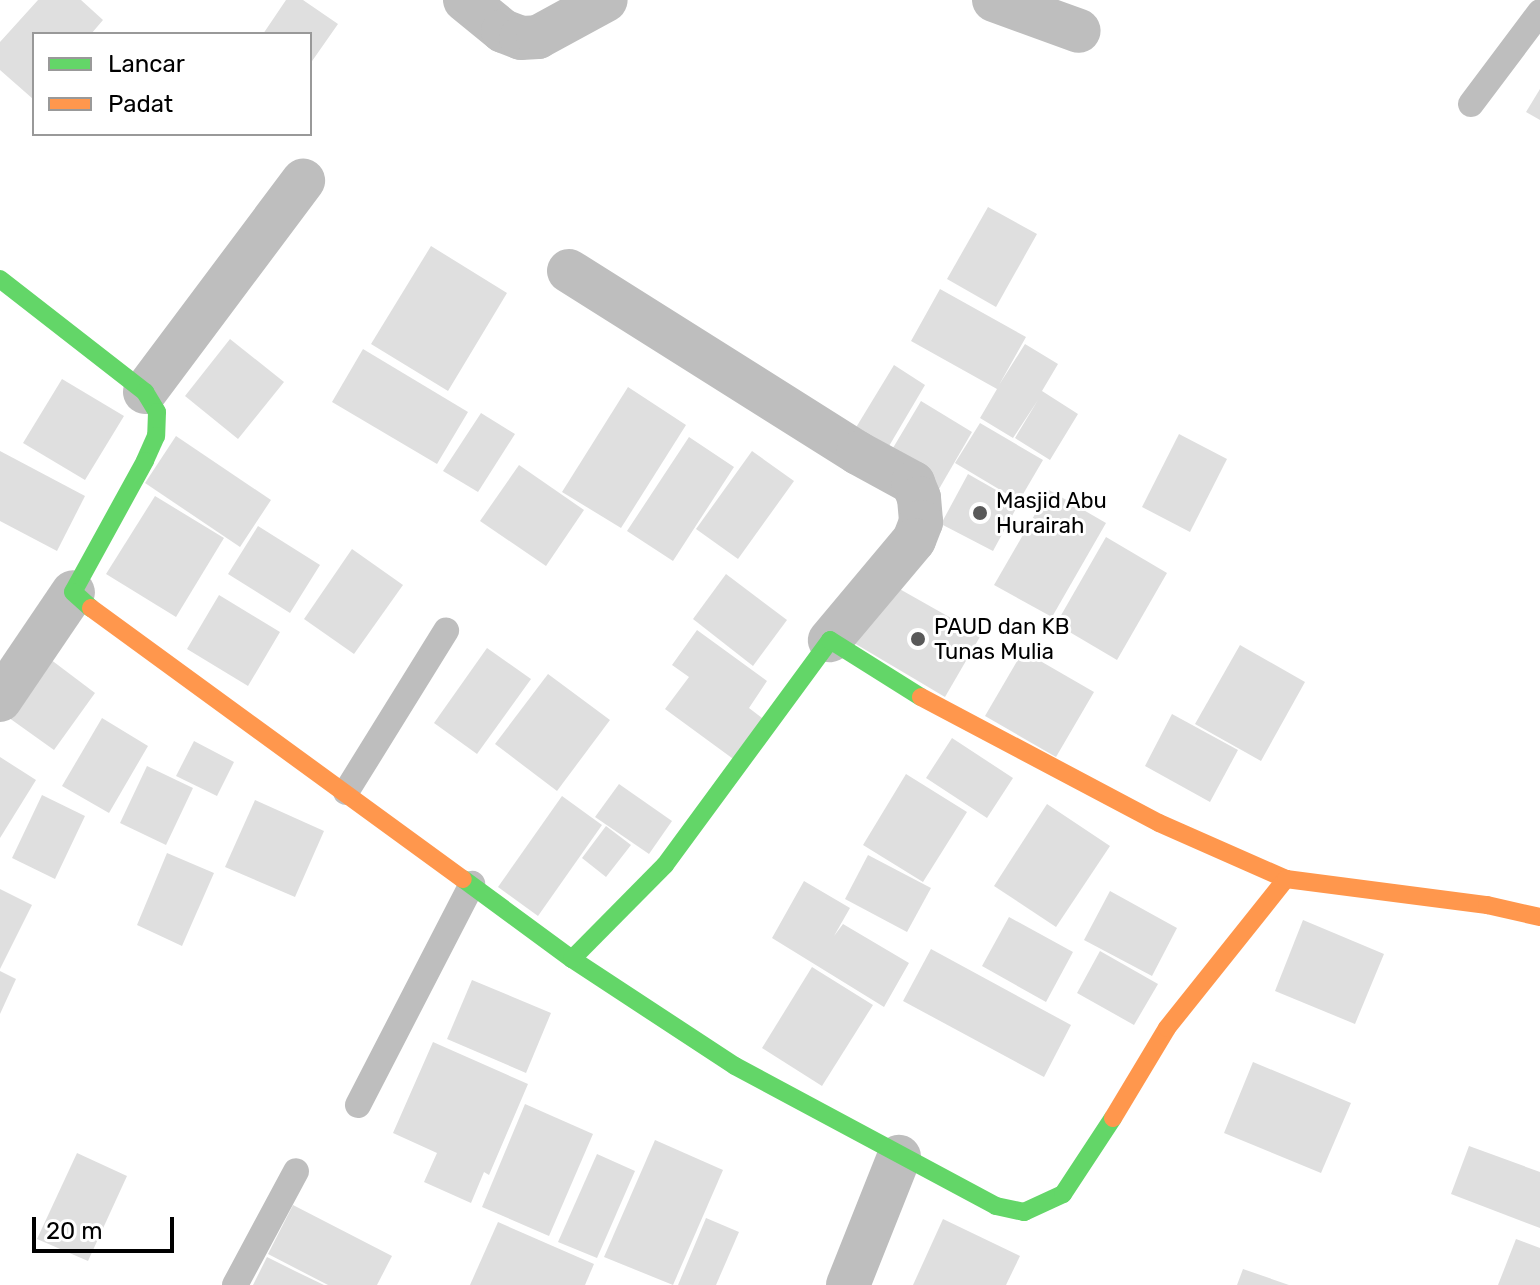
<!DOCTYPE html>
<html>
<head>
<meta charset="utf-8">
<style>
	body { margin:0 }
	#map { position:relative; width:1540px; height:1285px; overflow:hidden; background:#fff; font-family:Rubik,sans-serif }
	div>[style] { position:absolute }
	.building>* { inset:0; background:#dfdfdf }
	.lane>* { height:26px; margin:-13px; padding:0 13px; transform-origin:13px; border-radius:13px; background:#bebebe }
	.street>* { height:44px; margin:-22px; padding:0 22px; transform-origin:22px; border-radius:22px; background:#bebebe }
	.fast>* { height:18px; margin:-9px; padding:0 9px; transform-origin:9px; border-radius:9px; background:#63d668 }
	.slow>* { height:18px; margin:-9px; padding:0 9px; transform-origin:9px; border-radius:9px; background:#ff974d }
	.dots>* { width:22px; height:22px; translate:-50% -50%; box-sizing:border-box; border:4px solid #fff; border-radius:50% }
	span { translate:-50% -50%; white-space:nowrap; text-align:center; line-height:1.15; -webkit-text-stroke:6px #fff; paint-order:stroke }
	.poi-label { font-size:22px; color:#000 }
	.left { translate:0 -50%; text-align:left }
	.legend { position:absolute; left:32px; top:32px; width:280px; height:104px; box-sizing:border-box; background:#fff; border:2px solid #999; margin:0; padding:10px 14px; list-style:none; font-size:24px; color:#000 }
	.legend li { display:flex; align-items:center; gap:16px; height:40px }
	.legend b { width:40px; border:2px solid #999 }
	.scale { position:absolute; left:32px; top:1217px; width:142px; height:36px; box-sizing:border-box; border:4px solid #000; border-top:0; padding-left:10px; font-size:24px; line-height:28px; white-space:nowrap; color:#000; -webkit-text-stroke:6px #fff; paint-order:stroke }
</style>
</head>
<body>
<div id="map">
	<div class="building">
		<i style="clip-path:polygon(38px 0,81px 0,103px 20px,91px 34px,34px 34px,33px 99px,0 70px,0 42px)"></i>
		<i style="clip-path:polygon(286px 0,303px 0,338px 24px,310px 64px,310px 34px,263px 34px)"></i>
		<i style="clip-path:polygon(1540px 89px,1540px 120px,1526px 112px)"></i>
		<i style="clip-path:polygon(988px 207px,1037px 234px,996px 307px,947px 279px)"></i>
		<i style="clip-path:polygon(431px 246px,507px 293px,448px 391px,371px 344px)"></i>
		<i style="clip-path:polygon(940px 289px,1026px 337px,999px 385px,1025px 344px,1058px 364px,1042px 391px,1078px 414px,1050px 460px,1015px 438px,1038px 400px,1013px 438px,980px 418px,997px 389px,911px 341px)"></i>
		<i style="clip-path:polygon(230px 339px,284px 382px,238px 439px,185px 396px)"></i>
		<i style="clip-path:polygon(363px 349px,468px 412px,437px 464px,332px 402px)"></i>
		<i style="clip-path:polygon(894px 365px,925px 385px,882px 458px,849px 439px)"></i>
		<i style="clip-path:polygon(62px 379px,124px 416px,85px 480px,23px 443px)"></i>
		<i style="clip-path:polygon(628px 387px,686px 425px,621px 528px,562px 492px)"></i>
		<i style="clip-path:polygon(921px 401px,972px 432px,939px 489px,887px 458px)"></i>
		<i style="clip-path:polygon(481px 413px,515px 434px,478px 492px,443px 471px)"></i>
		<i style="clip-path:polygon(980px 423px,1043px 460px,1019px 501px,955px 463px)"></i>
		<i style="clip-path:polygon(1179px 434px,1227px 459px,1190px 532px,1142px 507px)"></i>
		<i style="clip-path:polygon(176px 436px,271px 500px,240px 547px,145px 483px)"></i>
		<i style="clip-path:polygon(689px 437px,734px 467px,673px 561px,627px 531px)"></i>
		<i style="clip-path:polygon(0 451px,85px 496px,57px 551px,0 521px)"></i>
		<i style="clip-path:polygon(752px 451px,794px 481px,738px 559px,696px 529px)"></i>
		<i style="clip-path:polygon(519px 465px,584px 510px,546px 566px,480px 521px)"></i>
		<i style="clip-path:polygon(968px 474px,1019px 503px,993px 551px,941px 524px)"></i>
		<i style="clip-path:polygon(1049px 490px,1106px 523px,1052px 617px,994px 585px)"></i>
		<i style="clip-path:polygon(155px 496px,224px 538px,176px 617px,106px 574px)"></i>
		<i style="clip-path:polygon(258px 526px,320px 565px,290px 613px,228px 574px)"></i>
		<i style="clip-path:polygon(1106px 537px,1167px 573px,1117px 660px,1056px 624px)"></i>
		<i style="clip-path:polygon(352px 549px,403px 585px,354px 654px,304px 619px)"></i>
		<i style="clip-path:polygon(726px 574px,787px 620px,753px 666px,693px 619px)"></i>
		<i style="clip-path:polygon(889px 583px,981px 635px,945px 697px,854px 643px)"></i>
		<i style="clip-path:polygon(219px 595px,280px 632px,248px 686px,187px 649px)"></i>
		<i style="clip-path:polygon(697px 630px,767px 681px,749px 708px,766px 721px,736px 761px,665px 709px,689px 677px,672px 665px)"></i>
		<i style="clip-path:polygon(1240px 645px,1305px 682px,1261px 761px,1195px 724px)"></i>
		<i style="clip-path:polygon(487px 648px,531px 679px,477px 754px,434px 723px)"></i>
		<i style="clip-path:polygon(1023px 651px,1094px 692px,1056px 757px,985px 716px)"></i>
		<i style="clip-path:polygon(46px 656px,95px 693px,54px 750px,5px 715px)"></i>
		<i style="clip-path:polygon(548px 674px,610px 720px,557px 791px,495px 744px)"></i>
		<i style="clip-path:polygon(1172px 714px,1238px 750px,1210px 802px,1145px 766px)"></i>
		<i style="clip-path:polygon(102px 718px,148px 746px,109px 813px,62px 786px)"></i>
		<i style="clip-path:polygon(952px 738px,1013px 778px,987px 818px,926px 778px)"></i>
		<i style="clip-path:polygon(194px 741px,234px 762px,217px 796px,176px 776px)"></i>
		<i style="clip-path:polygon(0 757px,36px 780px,0 838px)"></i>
		<i style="clip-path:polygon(147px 766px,193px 788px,166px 845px,120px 823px)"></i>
		<i style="clip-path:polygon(906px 774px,967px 812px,923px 882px,863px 845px)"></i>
		<i style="clip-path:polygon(619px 784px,672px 821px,649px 854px,595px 817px)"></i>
		<i style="clip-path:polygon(42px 795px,85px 816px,55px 879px,12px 858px)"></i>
		<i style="clip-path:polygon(562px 796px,602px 825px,538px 916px,498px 887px)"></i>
		<i style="clip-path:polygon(255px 800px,324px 831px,295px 897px,225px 867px)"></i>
		<i style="clip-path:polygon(1047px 804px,1110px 846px,1056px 927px,994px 886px)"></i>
		<i style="clip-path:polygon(606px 826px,631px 845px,606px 877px,582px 858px)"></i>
		<i style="clip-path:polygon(167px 853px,214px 873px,182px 946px,137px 925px)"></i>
		<i style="clip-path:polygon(868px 855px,931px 888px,907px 932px,845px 899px)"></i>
		<i style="clip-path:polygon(804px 881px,850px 908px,834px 936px,843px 924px,909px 963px,884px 1007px,772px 938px)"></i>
		<i style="clip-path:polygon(0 889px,32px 905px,0 969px)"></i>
		<i style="clip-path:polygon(1110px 891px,1177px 928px,1152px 976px,1084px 940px)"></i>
		<i style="clip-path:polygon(1009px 917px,1073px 952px,1046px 1002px,982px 966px)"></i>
		<i style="clip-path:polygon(1303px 920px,1384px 954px,1355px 1024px,1275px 991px)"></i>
		<i style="clip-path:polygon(931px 949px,1071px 1025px,1044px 1077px,903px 1001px)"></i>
		<i style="clip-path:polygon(1100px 951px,1158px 984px,1134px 1025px,1077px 993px)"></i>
		<i style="clip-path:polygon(812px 967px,873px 1005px,822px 1086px,762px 1048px)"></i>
		<i style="clip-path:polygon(0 971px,16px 979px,0 1014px)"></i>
		<i style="clip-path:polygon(472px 980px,551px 1013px,526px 1073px,447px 1039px)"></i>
		<i style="clip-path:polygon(433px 1042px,528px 1084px,489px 1175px,484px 1172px,471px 1203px,424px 1182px,437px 1153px,393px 1133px)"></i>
		<i style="clip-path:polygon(1253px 1062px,1351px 1103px,1321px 1173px,1224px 1133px)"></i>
		<i style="clip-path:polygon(525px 1104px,593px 1134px,549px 1236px,482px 1207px)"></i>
		<i style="clip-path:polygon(655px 1140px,723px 1170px,673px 1285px,604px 1257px)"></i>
		<i style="clip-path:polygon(1469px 1146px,1540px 1172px,1540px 1228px,1451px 1194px)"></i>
		<i style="clip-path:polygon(77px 1153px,127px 1176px,88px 1261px,37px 1239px)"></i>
		<i style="clip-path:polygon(597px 1154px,635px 1171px,597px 1258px,558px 1242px)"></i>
		<i style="clip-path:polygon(293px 1205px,392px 1256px,377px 1285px,328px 1285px,268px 1254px)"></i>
		<i style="clip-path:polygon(706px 1218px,739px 1232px,716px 1285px,678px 1285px)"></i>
		<i style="clip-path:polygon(943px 1219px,1020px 1256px,1006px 1285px,913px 1285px)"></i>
		<i style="clip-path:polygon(498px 1222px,594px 1264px,585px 1285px,470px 1285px)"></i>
		<i style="clip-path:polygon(1516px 1239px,1540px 1248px,1540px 1285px,1498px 1285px)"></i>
		<i style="clip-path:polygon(267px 1257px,297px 1272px,324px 1285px,253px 1285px)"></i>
		<i style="clip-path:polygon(1243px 1269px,1289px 1285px,1237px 1285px)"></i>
	</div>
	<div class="lane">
		<i style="left:1471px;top:104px;width:115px;rotate:-53.1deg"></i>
		<i style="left:346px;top:792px;width:190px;rotate:-58.2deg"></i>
		<i style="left:358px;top:1105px;width:249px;rotate:-62.7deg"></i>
		<i style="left:235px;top:1285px;width:129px;rotate:-61.8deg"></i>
	</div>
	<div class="street">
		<i style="left:465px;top:0;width:49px;rotate:39.2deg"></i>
		<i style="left:503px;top:31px;width:19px;rotate:21deg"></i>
		<i style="left:521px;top:38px;width:17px;rotate:-3deg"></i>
		<i style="left:538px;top:37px;width:77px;rotate:-28.6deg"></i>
		<i style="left:994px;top:0;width:90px;rotate:20deg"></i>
		<i style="left:569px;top:271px;width:342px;rotate:32.2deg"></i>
		<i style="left:858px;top:453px;width:63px;rotate:28.6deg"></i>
		<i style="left:913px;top:483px;width:16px;rotate:68deg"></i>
		<i style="left:919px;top:498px;width:24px;rotate:85deg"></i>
		<i style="left:921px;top:522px;width:19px;rotate:111deg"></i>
		<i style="left:914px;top:540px;width:131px;rotate:130deg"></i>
		<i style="left:145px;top:392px;width:264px;rotate:-53.2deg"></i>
		<i style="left:0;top:700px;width:130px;rotate:-55.9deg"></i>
		<i style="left:848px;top:1285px;width:138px;rotate:-68.3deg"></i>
	</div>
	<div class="fast">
		<i style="left:0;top:279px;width:184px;rotate:37.9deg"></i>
		<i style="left:145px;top:392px;width:23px;rotate:59deg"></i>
		<i style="left:157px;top:412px;width:24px;rotate:92deg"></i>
		<i style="left:156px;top:436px;width:27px;rotate:114deg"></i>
		<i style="left:145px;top:461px;width:149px;rotate:118.8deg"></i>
		<i style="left:73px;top:592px;width:24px;rotate:42deg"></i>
		<i style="left:463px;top:879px;width:135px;rotate:36.3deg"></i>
		<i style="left:572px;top:959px;width:195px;rotate:33.3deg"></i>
		<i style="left:735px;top:1066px;width:296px;rotate:28.2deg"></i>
		<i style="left:996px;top:1206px;width:29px;rotate:12deg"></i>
		<i style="left:1024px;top:1212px;width:43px;rotate:-24.8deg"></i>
		<i style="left:1063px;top:1194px;width:91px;rotate:-56.7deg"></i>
		<i style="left:572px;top:959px;width:132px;rotate:-45.3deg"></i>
		<i style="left:665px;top:865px;width:279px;rotate:-53.7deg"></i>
		<i style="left:830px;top:640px;width:107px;rotate:32.1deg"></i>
	</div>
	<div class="slow">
		<i style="left:91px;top:608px;width:460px;rotate:36.1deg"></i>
		<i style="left:921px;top:697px;width:269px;rotate:27.9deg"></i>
		<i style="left:1159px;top:823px;width:139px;rotate:23.8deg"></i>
		<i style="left:1113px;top:1118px;width:105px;rotate:-59deg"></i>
		<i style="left:1167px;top:1028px;width:191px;rotate:-51.4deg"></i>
		<i style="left:1286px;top:879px;width:203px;rotate:7.4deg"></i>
		<i style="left:1487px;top:905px;width:54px;rotate:12.8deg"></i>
	</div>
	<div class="dots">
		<i style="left:980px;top:513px;background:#595959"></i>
		<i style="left:918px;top:639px;background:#595959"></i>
	</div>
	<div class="poi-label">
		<span class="left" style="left:996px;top:513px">Masjid Abu<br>Hurairah</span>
		<span class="left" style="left:934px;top:639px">PAUD dan KB<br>Tunas Mulia</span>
	</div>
	<ul class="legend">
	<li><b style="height:10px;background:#63d668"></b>Lancar</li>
	<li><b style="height:10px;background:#ff974d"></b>Padat</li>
	</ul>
	<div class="scale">20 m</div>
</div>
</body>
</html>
